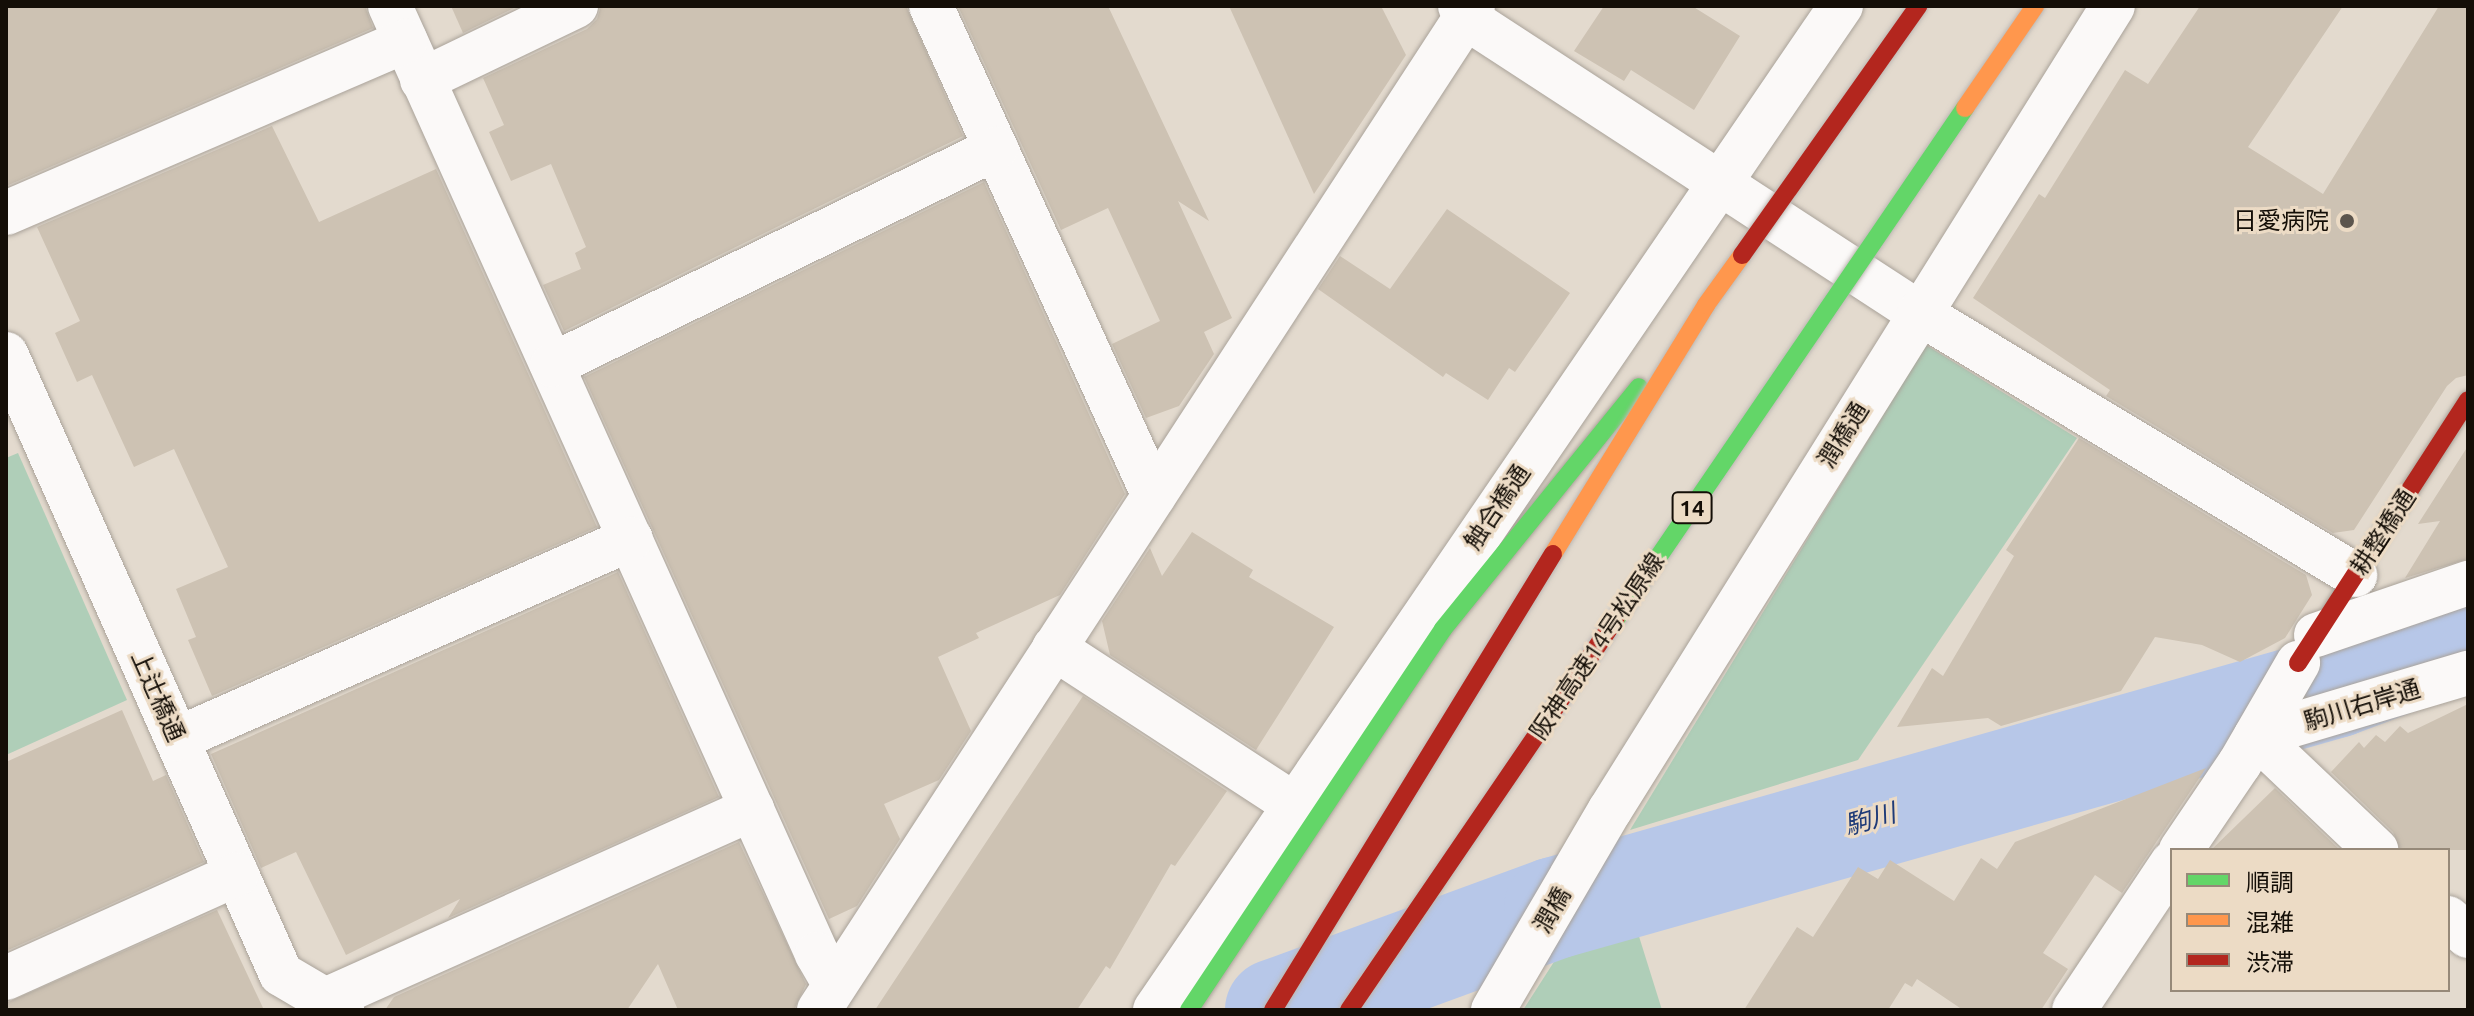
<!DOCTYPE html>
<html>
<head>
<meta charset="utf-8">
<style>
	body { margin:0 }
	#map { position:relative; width:2474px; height:1016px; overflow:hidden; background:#e3dace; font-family:Ubuntu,"Noto Sans JP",sans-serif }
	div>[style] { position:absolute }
	.green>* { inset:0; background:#afceb8 }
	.river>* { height:102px; margin:-51px; padding:0 51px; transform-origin:51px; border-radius:51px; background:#b7c7e8 }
	.building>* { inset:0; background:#cdc2b3 }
	.roads { filter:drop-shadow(0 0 2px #aaa39a) drop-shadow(0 0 2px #aaa39a) }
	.street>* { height:44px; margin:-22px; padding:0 22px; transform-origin:22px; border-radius:22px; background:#fbf9f8 }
	.fast>* { height:18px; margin:-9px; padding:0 9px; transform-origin:9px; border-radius:9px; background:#63d668 }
	.jam>* { height:18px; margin:-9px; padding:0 9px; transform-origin:9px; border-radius:9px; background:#b3261e }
	.bridges { filter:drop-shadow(0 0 2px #bdb8b3) drop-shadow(0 0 2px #bdb8b3) }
	.fast-bridge>* { height:18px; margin:-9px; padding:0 9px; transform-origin:9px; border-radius:9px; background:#63d668 }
	.slow-bridge>* { height:18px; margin:-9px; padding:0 9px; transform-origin:9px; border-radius:9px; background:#ff974d }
	.jam-bridge>* { height:18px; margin:-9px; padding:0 9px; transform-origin:9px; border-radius:9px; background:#b3261e }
	.dots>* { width:22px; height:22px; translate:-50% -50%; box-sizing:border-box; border:4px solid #ecdbc5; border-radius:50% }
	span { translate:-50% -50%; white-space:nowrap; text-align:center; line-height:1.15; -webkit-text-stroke:6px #ecdbc5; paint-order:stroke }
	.shield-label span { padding:2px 6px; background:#ecdbc5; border:2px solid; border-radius:6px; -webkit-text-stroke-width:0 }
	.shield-label { font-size:22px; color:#140e07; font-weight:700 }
	.poi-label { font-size:24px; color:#140e07 }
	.right { translate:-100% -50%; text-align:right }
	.street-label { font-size:24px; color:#140e07 }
	.water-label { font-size:26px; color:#1f3b78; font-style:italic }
	.frame { position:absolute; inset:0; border:8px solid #140e07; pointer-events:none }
	.legend { position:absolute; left:2170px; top:848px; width:280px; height:144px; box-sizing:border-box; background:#ecdbc5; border:2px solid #968979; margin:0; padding:10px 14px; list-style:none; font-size:24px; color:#140e07 }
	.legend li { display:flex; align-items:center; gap:16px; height:40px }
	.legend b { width:40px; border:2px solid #968979 }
</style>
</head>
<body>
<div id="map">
	<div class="green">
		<i style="clip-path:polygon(1926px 345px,2077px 438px,1858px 760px,1630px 830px)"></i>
		<i style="clip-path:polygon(18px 453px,127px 700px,6px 755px,6px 458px)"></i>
		<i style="clip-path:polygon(1637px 930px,1662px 1010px,1523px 1010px,1559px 954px)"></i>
	</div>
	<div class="river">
		<i style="left:1276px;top:1010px;width:297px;rotate:-20.1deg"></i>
		<i style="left:1555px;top:908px;width:811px;rotate:-15.82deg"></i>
		<i style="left:2335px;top:687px;width:142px;rotate:-20.6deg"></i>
	</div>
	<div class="building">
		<i style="clip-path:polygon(6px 6px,365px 6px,373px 28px,6px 186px)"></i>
		<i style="clip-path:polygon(451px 6px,518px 6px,463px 33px)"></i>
		<i style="clip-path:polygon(601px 6px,906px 6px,963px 136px,564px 331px,543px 285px,581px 269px,575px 253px,586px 247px,551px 164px,511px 181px,489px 132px,504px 125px,483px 78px,587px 29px,597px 19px)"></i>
		<i style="clip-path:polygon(958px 6px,1108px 6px,1209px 221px,1178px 201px,1232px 318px,1204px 332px,1214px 354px,1179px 406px,1146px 418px,1112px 344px,1160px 321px,1108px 208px,1061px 230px)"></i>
		<i style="clip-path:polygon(1229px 6px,1381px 6px,1406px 55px,1314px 194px)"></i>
		<i style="clip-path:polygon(1604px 6px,1692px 6px,1740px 36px,1694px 110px,1631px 70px,1624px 81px,1574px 51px)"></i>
		<i style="clip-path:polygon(2200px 6px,2343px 6px,2248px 147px,2323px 194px,2439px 6px,2468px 6px,2468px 375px,2456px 378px,2447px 386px,2354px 530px,2333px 533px,2106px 396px,2110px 390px,1973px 298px,2039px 194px,2045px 198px,2125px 70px,2148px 84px)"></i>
		<i style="clip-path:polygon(272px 126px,319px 222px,436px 169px,597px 527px,212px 696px,188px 640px,196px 637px,176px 589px,228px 567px,174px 449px,134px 467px,92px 375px,77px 382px,55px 333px,80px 321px,37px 227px)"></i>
		<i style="clip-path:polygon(984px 182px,1125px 494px,1060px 595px,976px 633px,979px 638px,938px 657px,971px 731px,939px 780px,884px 804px,900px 839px,857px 906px,829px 919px,584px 377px)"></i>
		<i style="clip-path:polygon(1447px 209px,1570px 293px,1515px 372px,1509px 368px,1488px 400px,1446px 373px,1443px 377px,1318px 289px,1340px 256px,1390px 289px)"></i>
		<i style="clip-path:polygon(2079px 438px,2306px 575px,2312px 595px,2285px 638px,2240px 662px,2202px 645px,2155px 637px,2121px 691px,2001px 726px,1988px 718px,1897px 727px,1932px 668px,1943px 676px,2014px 556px,2006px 550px)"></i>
		<i style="clip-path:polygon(2468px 446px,2468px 559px,2405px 578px,2440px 521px,2418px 524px)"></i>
		<i style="clip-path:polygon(1192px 532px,1253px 570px,1249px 577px,1334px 627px,1256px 750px,1110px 655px,1102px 621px,1150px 548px,1162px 576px)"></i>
		<i style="clip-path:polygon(618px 572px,719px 797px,448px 918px,460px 899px,346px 955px,296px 852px,261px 868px,211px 754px)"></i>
		<i style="clip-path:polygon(1083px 696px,1227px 791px,1175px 866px,1171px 864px,1110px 969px,1106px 966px,1077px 1010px,875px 1010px)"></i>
		<i style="clip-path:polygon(2468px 704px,2468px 850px,2400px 850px,2393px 832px,2331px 772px,2359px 742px,2364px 748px,2376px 735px,2385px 742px,2400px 726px,2408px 733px)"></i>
		<i style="clip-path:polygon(122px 710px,153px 781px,166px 775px,204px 862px,6px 951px,6px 762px)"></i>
		<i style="clip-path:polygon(2206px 768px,2122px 893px,2095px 875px,2043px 953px,2068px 969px,2041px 1010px,1963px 1010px,1917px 979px,1912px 987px,1905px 983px,1888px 1010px,1744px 1010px,1797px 927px,1813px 937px,1858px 867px,1878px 879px,1890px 860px,1954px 901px,1981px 858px,1997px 869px,2015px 842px)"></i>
		<i style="clip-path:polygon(2275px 788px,2340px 850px,2211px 850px)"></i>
		<i style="clip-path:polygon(739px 842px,806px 984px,794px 1010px,678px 1010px,658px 964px,627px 1010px,385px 1010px,394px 997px)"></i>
		<i style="clip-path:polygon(217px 910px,264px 1010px,6px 1010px,6px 1003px)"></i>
	</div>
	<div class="roads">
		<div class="street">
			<i style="left:390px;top:6px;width:1040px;rotate:65.75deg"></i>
			<i style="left:817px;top:954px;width:34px;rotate:60deg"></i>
			<i style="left:931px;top:6px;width:538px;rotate:65.53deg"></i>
			<i style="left:1460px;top:6px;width:12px;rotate:66deg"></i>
			<i style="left:1465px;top:17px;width:542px;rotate:33.1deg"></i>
			<i style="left:1919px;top:313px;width:509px;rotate:31deg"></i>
			<i style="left:422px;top:80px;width:171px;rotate:-25.7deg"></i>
			<i style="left:6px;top:213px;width:435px;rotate:-23.3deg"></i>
			<i style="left:6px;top:354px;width:678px;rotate:66.08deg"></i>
			<i style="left:281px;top:974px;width:71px;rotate:30.5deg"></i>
			<i style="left:552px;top:365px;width:494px;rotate:-26deg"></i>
			<i style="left:2316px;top:635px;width:161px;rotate:-18.9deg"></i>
			<i style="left:1054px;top:648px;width:288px;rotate:33.1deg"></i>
			<i style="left:2256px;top:736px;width:221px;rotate:-16.6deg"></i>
			<i style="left:2256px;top:736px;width:166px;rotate:43.5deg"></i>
			<i style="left:177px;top:739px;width:496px;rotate:-23.8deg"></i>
			<i style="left:2181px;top:850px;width:105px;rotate:-55.9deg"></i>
			<i style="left:2240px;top:763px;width:116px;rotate:-59.9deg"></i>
			<i style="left:2448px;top:918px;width:27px;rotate:42deg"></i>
			<i style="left:6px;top:978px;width:253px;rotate:-24.2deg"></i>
			<i style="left:325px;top:1000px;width:468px;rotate:-24.1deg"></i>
			<i style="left:819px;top:1010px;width:1198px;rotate:-56.92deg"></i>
			<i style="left:1155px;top:1010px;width:1216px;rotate:-55.66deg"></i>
			<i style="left:1493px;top:1010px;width:232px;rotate:-59.7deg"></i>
			<i style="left:1610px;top:810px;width:948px;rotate:-57.97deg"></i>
			<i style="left:2074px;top:1010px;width:177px;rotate:-56.3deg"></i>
		</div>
		<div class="fast">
			<i style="left:1189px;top:1010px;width:458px;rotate:-56.3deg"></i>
			<i style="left:1443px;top:629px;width:311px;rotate:-51deg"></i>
		</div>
		<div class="jam">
			<i style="left:2298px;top:663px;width:313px;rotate:-57.1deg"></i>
		</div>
	</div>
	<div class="bridges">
		<div class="fast-bridge">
			<i style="left:1616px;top:619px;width:619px;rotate:-55.67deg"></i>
		</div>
		<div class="slow-bridge">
			<i style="left:1965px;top:108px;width:124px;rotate:-55.5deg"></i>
			<i style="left:1553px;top:554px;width:292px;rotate:-58.4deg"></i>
			<i style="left:1706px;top:305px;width:62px;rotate:-54.2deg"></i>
		</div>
		<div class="jam-bridge">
			<i style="left:1742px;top:255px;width:305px;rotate:-54.7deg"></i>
			<i style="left:1273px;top:1010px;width:535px;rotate:-58.45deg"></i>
			<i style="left:1349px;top:1010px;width:473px;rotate:-55.7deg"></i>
		</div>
	</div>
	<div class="dots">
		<i style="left:2347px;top:221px;background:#5c554d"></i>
	</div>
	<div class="shield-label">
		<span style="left:1692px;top:508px">14</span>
	</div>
	<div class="poi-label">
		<span class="right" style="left:2329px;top:221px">日愛病院</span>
	</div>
	<div class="street-label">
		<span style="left:1843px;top:435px;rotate:-58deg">潤橋通</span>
		<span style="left:1497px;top:507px;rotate:-56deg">触合橋通</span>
		<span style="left:2383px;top:532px;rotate:-57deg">耕整橋通</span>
		<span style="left:1597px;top:646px;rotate:-56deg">阪神高速14号松原線</span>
		<span style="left:158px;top:696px;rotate:66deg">上辻橋通</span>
		<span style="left:2362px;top:705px;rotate:-17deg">駒川右岸通</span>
		<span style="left:1552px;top:910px;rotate:-60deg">潤橋</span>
	</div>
	<div class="water-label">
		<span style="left:1870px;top:819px;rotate:-16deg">駒川</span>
	</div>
	<div class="frame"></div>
	<ul class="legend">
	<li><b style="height:10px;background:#63d668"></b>順調</li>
	<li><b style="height:10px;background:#ff974d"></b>混雑</li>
	<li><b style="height:10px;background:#b3261e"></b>渋滞</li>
	</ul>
</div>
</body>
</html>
